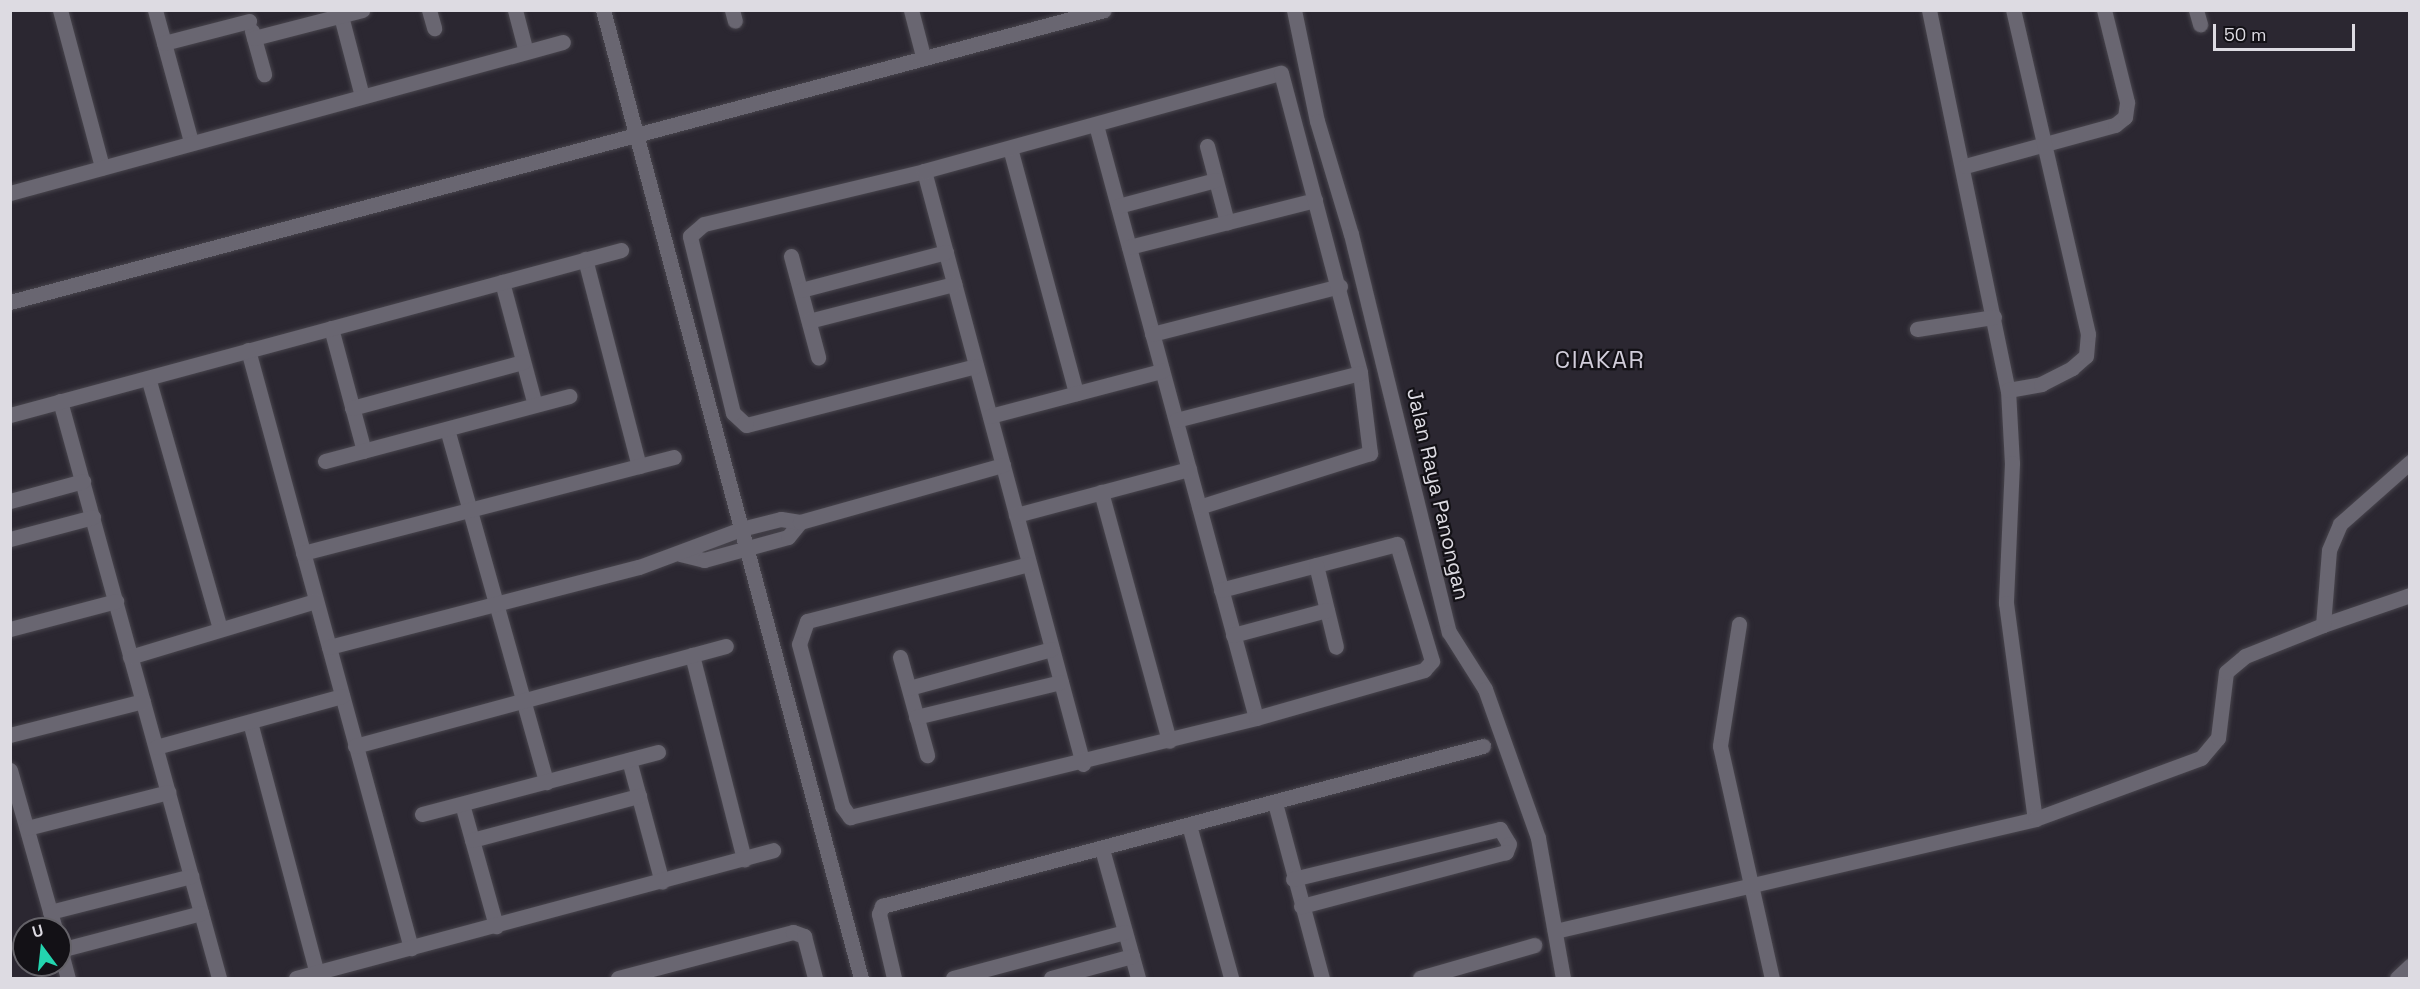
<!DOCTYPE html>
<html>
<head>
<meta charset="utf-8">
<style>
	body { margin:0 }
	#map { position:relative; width:2420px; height:989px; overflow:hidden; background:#2b2731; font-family:"Space Grotesk",sans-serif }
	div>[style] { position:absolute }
	.roads { filter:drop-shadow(0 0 2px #48454d) drop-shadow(0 0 2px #48454d) }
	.street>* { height:15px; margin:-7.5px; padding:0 7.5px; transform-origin:7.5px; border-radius:7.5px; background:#696671 }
	.secondary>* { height:15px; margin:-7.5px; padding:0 7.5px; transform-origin:7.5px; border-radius:7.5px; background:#696671 }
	span { translate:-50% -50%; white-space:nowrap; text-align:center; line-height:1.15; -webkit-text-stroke:4.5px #131116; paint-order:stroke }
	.street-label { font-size:21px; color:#dddbe2 }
	.quarter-label { font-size:24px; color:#d2cedb; letter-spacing:1.5px }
	.frame { position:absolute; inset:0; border:12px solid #dddbe2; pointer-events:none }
	.north { position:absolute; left:12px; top:917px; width:60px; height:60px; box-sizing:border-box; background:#131116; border:2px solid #646268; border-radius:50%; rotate:345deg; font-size:16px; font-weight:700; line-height:24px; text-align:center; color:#dddbe2 }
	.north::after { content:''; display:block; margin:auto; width:21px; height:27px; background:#23d5af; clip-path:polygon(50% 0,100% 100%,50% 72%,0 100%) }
	.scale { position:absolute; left:2213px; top:24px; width:142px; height:27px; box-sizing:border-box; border:3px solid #dddbe2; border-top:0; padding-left:8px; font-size:18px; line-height:21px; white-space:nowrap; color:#dddbe2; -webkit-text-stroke:4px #131116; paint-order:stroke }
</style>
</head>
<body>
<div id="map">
	<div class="roads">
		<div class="street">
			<i style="left:60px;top:10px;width:163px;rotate:75deg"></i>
			<i style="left:155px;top:10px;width:137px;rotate:74.7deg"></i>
			<i style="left:429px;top:10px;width:19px;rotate:74deg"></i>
			<i style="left:515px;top:10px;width:43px;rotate:75.3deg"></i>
			<i style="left:732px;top:10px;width:11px;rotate:75deg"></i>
			<i style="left:911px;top:10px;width:48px;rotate:75.4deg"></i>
			<i style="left:1929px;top:10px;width:388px;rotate:78.3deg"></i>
			<i style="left:2008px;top:390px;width:73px;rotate:86.9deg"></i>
			<i style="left:2012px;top:463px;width:140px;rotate:92.5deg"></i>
			<i style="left:2006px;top:603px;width:218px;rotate:82.4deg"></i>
			<i style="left:2196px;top:10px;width:15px;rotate:74deg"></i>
			<i style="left:341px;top:16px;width:83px;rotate:75.3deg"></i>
			<i style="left:252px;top:31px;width:45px;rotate:74.4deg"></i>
			<i style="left:254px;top:38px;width:112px;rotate:-14.5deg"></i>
			<i style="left:164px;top:43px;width:88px;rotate:-14.5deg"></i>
			<i style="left:1096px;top:125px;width:614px;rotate:74.9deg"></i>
			<i style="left:1207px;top:146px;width:79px;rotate:75.3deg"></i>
			<i style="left:1010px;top:148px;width:254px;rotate:74.9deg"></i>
			<i style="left:1965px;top:166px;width:156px;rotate:-15.3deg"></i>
			<i style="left:2115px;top:125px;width:13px;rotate:-39deg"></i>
			<i style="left:2125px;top:117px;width:15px;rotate:-82deg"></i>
			<i style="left:2127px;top:102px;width:95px;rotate:-104deg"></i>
			<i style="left:924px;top:171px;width:614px;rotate:74.99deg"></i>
			<i style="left:10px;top:193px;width:573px;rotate:-15.27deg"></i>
			<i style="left:1118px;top:206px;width:101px;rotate:-14.9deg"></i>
			<i style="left:1129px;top:247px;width:192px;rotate:-14.2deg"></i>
			<i style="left:791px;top:256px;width:105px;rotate:75deg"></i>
			<i style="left:585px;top:259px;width:214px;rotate:75.4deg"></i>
			<i style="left:502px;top:282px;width:127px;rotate:75deg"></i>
			<i style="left:801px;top:290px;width:150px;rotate:-14.7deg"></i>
			<i style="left:10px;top:302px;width:1132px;rotate:-14.94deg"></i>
			<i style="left:809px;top:321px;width:150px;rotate:-14.3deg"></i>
			<i style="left:331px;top:328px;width:127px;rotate:75deg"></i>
			<i style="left:1917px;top:329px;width:78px;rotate:-8.9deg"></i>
			<i style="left:1152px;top:334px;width:194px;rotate:-14.3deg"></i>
			<i style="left:248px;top:350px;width:620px;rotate:74.75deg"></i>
			<i style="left:976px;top:366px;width:237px;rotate:165.6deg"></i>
			<i style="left:746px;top:425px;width:18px;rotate:-137deg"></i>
			<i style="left:733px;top:413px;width:182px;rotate:-103.7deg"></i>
			<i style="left:690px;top:236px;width:18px;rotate:-41deg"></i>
			<i style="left:704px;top:224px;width:226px;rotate:-13.5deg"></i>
			<i style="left:924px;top:171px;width:370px;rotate:-15.4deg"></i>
			<i style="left:1281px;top:73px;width:310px;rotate:75.2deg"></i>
			<i style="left:1360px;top:373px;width:81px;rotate:82.9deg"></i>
			<i style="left:1370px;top:453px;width:179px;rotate:162.5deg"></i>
			<i style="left:149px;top:381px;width:258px;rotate:74deg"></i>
			<i style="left:2008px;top:390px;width:34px;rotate:-10deg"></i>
			<i style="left:2041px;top:384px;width:35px;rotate:-27deg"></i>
			<i style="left:2072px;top:368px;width:18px;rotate:-41deg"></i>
			<i style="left:2086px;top:356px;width:22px;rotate:-85deg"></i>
			<i style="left:2088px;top:334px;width:333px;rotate:-103deg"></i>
			<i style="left:60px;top:401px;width:599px;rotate:74.59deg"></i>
			<i style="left:352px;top:408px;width:177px;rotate:-15.1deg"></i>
			<i style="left:10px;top:415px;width:633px;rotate:-15.11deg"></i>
			<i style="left:990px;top:416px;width:178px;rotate:-14.7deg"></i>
			<i style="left:1176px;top:420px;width:190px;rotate:-14.3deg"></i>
			<i style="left:447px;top:429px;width:367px;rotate:74.3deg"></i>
			<i style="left:325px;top:461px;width:253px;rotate:-14.9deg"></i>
			<i style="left:1101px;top:492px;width:258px;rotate:74.7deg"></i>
			<i style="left:10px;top:501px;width:76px;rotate:-15.3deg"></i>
			<i style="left:1016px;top:515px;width:179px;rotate:-14.9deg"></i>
			<i style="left:10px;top:539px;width:86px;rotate:-14.8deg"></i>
			<i style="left:303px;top:553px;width:383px;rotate:-14.5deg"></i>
			<i style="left:680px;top:554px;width:25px;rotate:14deg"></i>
			<i style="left:704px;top:560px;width:87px;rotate:-15.3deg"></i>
			<i style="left:788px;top:537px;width:19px;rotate:-51deg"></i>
			<i style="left:1029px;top:564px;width:229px;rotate:165.6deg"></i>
			<i style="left:807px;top:621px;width:24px;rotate:109deg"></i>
			<i style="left:799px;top:644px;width:168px;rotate:75.1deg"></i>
			<i style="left:842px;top:806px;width:14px;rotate:54deg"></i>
			<i style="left:850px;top:817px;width:418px;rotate:-13.7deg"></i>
			<i style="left:1256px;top:718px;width:175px;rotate:-15.9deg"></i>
			<i style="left:1424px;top:670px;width:12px;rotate:-48deg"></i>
			<i style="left:1432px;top:661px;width:122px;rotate:-106.7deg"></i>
			<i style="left:1397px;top:544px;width:182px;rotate:165.4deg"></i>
			<i style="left:1316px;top:565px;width:84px;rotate:76.3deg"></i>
			<i style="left:1739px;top:624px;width:123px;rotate:98.9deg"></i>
			<i style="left:1720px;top:746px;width:238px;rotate:77.4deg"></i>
			<i style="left:2323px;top:625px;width:92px;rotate:-19deg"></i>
			<i style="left:10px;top:629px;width:110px;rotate:-14.8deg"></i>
			<i style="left:1233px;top:635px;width:97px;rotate:-14.9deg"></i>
			<i style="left:329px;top:647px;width:320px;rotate:-14.5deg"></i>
			<i style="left:639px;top:567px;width:109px;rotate:-20.4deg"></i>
			<i style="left:741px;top:529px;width:41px;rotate:-14deg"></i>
			<i style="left:781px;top:519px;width:19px;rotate:9deg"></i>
			<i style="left:800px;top:522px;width:211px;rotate:-15.7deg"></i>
			<i style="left:692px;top:655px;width:211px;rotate:75.7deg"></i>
			<i style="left:130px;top:657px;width:194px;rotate:-16.8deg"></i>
			<i style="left:900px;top:657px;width:102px;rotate:74.6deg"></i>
			<i style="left:909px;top:688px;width:148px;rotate:-15.3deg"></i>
			<i style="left:916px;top:717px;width:149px;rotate:-13.6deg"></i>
			<i style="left:250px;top:722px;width:260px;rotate:75.1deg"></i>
			<i style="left:10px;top:735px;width:137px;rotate:-14.3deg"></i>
			<i style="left:355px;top:746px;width:384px;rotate:-15.1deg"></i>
			<i style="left:156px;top:747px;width:193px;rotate:-15.3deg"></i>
			<i style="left:629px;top:760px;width:126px;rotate:74.9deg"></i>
			<i style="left:10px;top:770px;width:165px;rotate:74.2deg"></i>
			<i style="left:1275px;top:803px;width:181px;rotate:75deg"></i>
			<i style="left:462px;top:804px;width:127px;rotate:74.4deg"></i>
			<i style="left:422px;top:814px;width:244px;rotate:-14.7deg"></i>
			<i style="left:1189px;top:825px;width:159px;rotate:74.6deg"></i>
			<i style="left:27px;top:828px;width:146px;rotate:-14.3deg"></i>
			<i style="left:472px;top:840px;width:173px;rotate:-14.8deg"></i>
			<i style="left:1102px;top:849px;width:134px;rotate:74.4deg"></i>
			<i style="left:1293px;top:879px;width:213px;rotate:-13.6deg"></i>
			<i style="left:1500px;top:829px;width:17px;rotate:59deg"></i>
			<i style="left:1509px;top:844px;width:9px;rotate:111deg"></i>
			<i style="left:1506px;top:852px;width:212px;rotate:165.2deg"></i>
			<i style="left:50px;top:912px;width:146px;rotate:-14.3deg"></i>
			<i style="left:1555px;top:931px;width:493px;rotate:-13.1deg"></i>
			<i style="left:2035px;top:819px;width:177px;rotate:-20.2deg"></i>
			<i style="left:2201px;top:758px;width:26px;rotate:-50deg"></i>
			<i style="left:2218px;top:738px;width:66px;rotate:-83.1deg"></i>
			<i style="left:2226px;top:672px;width:25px;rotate:-40deg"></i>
			<i style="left:2245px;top:656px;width:84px;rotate:-21.7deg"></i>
			<i style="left:2323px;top:625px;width:75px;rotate:-85.4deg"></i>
			<i style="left:2329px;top:550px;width:28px;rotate:-67deg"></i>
			<i style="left:2340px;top:524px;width:94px;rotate:-41.5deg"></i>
			<i style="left:60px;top:949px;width:30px;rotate:75deg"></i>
			<i style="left:60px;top:950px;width:146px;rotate:-14.7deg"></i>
			<i style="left:296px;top:978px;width:494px;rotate:-15deg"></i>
			<i style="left:618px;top:978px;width:181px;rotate:-14.7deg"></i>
			<i style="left:793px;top:932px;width:12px;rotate:20deg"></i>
			<i style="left:804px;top:936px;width:43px;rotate:75.3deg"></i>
			<i style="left:894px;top:978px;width:66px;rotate:-103.2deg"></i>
			<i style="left:879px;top:914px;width:9px;rotate:-69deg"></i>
			<i style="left:882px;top:906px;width:622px;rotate:-14.91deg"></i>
			<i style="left:953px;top:978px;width:178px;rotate:-15deg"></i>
			<i style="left:1051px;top:978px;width:84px;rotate:-15.2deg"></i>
			<i style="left:1420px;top:978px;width:119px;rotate:-16.1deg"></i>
		</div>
		<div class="secondary">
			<i style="left:603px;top:10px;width:1002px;rotate:75.08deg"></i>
			<i style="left:1294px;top:10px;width:113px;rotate:78.3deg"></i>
			<i style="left:1317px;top:121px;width:118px;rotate:73.3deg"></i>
			<i style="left:1351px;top:234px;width:410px;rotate:76.2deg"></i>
			<i style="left:1449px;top:632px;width:67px;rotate:57.7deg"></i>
			<i style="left:1485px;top:689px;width:158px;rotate:70.4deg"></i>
			<i style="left:1538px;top:838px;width:142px;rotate:79.9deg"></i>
			<i style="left:2397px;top:978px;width:18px;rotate:-43deg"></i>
		</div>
	</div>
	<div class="street-label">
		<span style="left:1438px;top:494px;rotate:77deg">Jalan Raya Panongan</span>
	</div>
	<div class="quarter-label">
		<span style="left:1600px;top:360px">CIAKAR</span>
	</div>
	<div class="frame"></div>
	<div class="north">U</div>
	<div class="scale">50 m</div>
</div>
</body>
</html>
